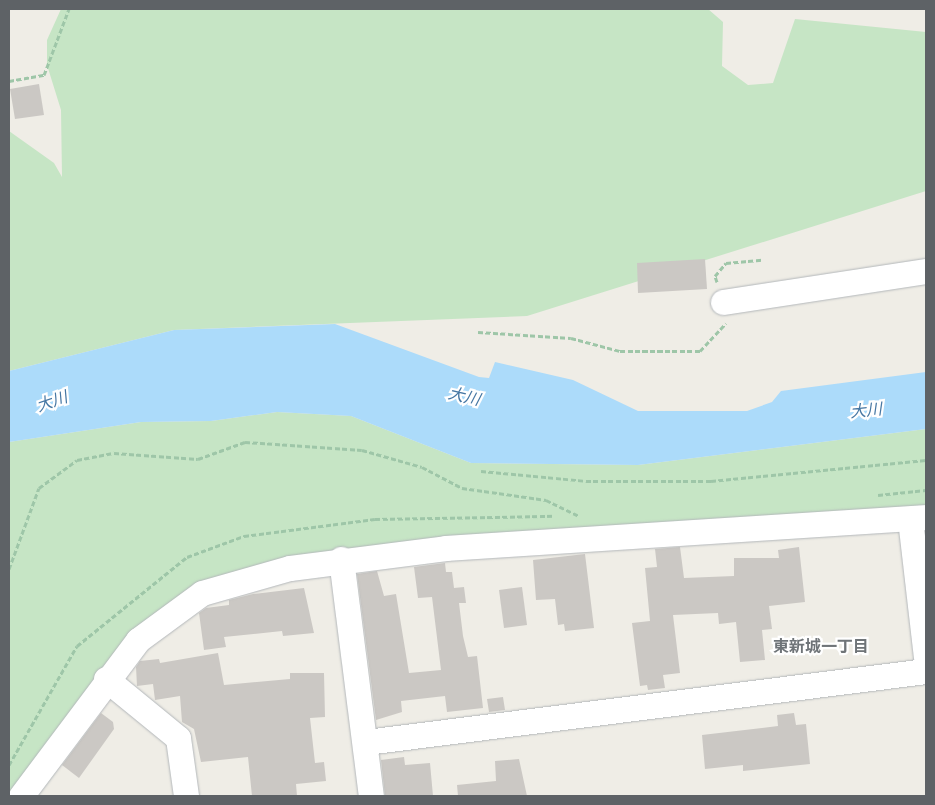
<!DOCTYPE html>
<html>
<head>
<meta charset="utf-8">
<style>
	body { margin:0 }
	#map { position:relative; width:935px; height:805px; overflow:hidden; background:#efede6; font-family:Poppins,"Noto Sans JP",sans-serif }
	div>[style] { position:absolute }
	.green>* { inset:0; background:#c6e5c5 }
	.water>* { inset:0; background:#acdbfa }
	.building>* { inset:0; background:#cbc8c4 }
	.path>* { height:3px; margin-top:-1.5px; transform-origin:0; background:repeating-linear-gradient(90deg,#9ec6a8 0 5px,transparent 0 7.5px) }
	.roads { filter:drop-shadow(0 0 1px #b3b7ba) drop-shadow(0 0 1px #b3b7ba) }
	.minor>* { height:25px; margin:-12.5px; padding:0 12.5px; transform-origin:12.5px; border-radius:12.5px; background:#fff }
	span { translate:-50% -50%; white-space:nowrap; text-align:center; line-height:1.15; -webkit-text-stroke:4.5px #fff; paint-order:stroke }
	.water-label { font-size:16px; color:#4677a3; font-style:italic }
	.neighbourhood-label { font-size:16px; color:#6f7478; font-weight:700 }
	.frame { position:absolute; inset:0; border:10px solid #5e6266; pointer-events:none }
</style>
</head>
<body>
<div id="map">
	<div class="green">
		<i style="clip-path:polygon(61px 9px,708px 9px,723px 22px,722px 66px,748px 85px,773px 83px,795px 19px,926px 32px,926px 191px,527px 316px,174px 330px,9px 371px,9px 131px,54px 163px,62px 177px,61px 110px,47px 65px,47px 40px)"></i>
		<i style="clip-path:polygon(277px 412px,351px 416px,471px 463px,638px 465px,926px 429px,926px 508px,616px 531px,191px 590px,9px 795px,9px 442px,141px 422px,211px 421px)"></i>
	</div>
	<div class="water">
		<i style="clip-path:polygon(335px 324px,479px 377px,489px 378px,495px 362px,573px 380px,638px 411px,747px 411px,772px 402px,781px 391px,926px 372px,926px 429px,638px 465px,471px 463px,351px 416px,277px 412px,211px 421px,141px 422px,9px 442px,9px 371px,174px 330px)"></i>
	</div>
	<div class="building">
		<i style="clip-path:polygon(39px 84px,44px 115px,15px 119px,10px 89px)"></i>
		<i style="clip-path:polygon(705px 259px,707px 289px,638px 293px,637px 263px)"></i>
		<i style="clip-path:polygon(680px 547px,684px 578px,734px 576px,734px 558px,779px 558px,778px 550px,799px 547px,805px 602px,769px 606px,772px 629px,762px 630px,765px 660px,740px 662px,736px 622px,719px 624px,718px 613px,673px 615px,680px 673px,663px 675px,665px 688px,648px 690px,647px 685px,640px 686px,632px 623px,650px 621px,645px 568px,657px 567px,655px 549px)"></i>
		<i style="clip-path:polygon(585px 554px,594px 628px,565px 631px,564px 624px,558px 625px,555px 599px,536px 600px,533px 560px)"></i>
		<i style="clip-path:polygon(445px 563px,446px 572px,452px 572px,454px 588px,464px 587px,466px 603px,459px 603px,463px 636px,468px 657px,477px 656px,483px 708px,447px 712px,445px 696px,401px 701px,402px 712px,376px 720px,357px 574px,377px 571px,384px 596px,396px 594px,409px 673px,441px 670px,432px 597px,418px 598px,414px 567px)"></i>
		<i style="clip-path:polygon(522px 587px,527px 625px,504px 628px,499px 590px)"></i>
		<i style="clip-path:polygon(304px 588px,314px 633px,283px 636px,282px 631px,224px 637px,226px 647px,204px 650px,199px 613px,206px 608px,229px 605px,229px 600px,253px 594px)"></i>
		<i style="clip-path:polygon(218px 653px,224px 685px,290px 679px,290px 673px,324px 673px,325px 717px,310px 718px,315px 763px,324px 762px,326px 781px,296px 784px,297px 796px,252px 796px,248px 757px,201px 762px,194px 729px,182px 722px,180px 696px,155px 700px,153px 684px,137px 686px,136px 667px,140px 661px,159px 659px,160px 663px)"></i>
		<i style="clip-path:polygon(503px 697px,505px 710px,489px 712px,487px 699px)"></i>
		<i style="clip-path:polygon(101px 713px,113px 722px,114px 729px,79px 778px,62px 765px)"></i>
		<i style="clip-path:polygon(794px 713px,796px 725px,806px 724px,810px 764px,743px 771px,743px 765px,705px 769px,702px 735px,778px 726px,777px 715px)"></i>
		<i style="clip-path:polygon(404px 757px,405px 765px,430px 763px,433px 796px,385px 796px,381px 760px)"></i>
		<i style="clip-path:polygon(519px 759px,527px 796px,458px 796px,457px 785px,496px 781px,495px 761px)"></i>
	</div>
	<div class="path">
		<i style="left:9px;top:81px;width:36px;rotate:-10deg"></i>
		<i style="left:44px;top:75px;width:71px;rotate:-69.3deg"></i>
		<i style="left:717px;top:282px;width:6px;rotate:-108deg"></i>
		<i style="left:715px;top:276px;width:17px;rotate:-50deg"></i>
		<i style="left:726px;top:263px;width:36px;rotate:-5deg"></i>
		<i style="left:478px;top:332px;width:93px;rotate:3.7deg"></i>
		<i style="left:571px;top:338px;width:51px;rotate:14.9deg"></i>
		<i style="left:620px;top:351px;width:80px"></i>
		<i style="left:700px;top:351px;width:38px;rotate:-47deg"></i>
		<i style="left:481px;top:471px;width:105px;rotate:5.4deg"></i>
		<i style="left:586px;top:481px;width:125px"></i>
		<i style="left:711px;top:481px;width:216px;rotate:-5.6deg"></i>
		<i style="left:878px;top:495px;width:48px;rotate:-5.9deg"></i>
		<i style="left:9px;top:569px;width:86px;rotate:-69.7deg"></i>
		<i style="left:39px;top:488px;width:47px;rotate:-36.4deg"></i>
		<i style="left:77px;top:460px;width:38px;rotate:-11deg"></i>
		<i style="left:114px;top:453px;width:84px;rotate:4.1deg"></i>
		<i style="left:198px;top:459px;width:50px;rotate:-19.9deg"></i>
		<i style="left:245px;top:442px;width:117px;rotate:3.9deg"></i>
		<i style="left:362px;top:450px;width:62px;rotate:15.8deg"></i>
		<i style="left:422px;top:467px;width:45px;rotate:27.7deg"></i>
		<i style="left:462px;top:488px;width:85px;rotate:8.1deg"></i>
		<i style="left:546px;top:500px;width:37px;rotate:26deg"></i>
		<i style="left:9px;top:765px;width:137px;rotate:-60.3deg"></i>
		<i style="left:77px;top:646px;width:141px;rotate:-39deg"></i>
		<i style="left:187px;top:557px;width:61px;rotate:-20.2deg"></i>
		<i style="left:244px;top:536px;width:132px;rotate:-7.4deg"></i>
		<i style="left:375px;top:519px;width:180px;rotate:-1deg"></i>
	</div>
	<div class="roads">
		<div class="minor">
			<i style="left:723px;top:302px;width:205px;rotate:-8.7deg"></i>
			<i style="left:910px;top:519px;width:139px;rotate:83.4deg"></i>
			<i style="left:341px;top:559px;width:239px;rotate:82.8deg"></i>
			<i style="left:106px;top:679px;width:93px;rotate:39.3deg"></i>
			<i style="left:178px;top:738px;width:59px;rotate:82.1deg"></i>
			<i style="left:366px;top:742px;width:564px;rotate:-7.23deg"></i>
			<i style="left:21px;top:796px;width:195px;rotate:-53.1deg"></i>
			<i style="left:138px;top:640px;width:79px;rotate:-36.3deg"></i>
			<i style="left:202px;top:593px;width:91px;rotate:-15.9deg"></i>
			<i style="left:290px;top:568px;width:157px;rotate:-7.3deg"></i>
			<i style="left:446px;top:548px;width:481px;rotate:-3.7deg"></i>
		</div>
	</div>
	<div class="water-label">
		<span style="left:464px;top:397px;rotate:13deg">大川</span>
		<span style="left:52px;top:402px;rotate:-19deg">大川</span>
		<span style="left:866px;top:411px;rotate:-6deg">大川</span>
	</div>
	<div class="neighbourhood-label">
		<span style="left:821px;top:647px">東新城一丁目</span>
	</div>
	<div class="frame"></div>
</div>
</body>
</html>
